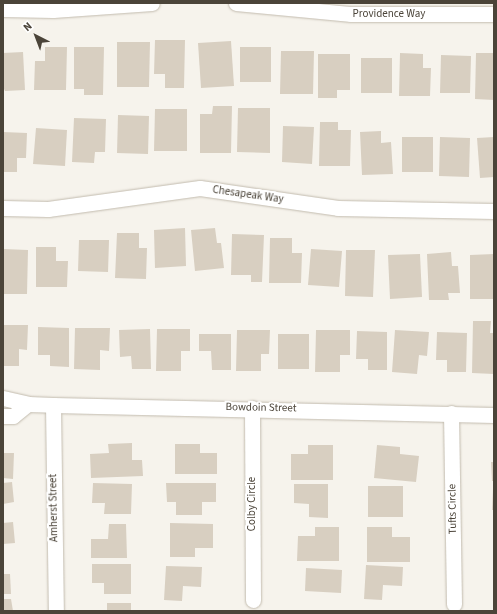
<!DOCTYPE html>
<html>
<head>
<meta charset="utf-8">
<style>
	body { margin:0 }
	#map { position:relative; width:497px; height:614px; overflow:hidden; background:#f6f3ec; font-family:"Source Sans 3",sans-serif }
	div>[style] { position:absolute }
	.building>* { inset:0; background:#d8cfc1 }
	.roads { filter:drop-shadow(0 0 1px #c2bbae) drop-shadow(0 0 1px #c2bbae) }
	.street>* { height:15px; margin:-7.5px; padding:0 7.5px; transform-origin:7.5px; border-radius:7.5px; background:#fff }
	span { translate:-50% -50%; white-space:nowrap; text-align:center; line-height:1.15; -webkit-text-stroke:4px #fff; paint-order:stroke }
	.street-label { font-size:11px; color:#4b4439 }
	.frame { position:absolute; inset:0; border:4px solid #4b4439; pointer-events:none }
	.north { position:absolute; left:16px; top:16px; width:40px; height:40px; -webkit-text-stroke:3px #fff; paint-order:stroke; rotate:318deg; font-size:11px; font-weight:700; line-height:16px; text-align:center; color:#4b4439 }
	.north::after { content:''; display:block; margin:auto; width:14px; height:18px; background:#4b4439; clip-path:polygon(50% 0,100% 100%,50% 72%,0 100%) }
</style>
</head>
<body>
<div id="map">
	<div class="building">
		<i style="clip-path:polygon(155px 40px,185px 40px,184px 88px,165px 88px,165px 74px,154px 74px)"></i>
		<i style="clip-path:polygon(231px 41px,234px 86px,201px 88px,198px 43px)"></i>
		<i style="clip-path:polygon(117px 42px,150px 42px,149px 87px,117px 87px)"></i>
		<i style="clip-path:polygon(45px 47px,67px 47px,66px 90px,34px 90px,35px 61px,45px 61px)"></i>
		<i style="clip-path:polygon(74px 47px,104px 47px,103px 95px,84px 95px,84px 89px,74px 89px)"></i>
		<i style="clip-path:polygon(240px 47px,271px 47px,271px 82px,240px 82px)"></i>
		<i style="clip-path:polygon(281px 51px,314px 51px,313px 94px,280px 94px)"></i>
		<i style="clip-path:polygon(23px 52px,25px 90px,5px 91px,3px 87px,3px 53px)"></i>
		<i style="clip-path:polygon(400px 53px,423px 54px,423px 68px,431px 68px,430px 96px,399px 96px)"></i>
		<i style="clip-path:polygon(476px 53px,494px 53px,494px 100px,475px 99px)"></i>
		<i style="clip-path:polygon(318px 54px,350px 54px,350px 90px,337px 90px,337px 98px,318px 98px)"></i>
		<i style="clip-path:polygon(441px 55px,471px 56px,470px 93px,440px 93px)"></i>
		<i style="clip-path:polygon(361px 58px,392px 58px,392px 93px,361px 93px)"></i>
		<i style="clip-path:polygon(213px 106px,232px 106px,231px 153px,200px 153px,200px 114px,212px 114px)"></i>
		<i style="clip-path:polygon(238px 108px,270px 108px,270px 153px,237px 152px)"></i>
		<i style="clip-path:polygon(155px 109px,187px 109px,187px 151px,154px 151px)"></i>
		<i style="clip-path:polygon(118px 115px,149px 116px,148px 154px,117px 153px)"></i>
		<i style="clip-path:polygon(74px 118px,106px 119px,105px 152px,95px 152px,94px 163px,72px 162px)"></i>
		<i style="clip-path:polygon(320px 122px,338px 122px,338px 130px,351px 130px,350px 166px,319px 166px)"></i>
		<i style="clip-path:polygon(283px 126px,314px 127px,312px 164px,282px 162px)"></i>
		<i style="clip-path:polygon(36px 128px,67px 130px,65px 166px,33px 164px)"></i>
		<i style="clip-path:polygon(381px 131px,381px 143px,391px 142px,393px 174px,362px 175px,360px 132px)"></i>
		<i style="clip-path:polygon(3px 132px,27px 133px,26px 158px,17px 158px,17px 172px,3px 172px)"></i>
		<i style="clip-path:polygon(402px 137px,433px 137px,433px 172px,402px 172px)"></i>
		<i style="clip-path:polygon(440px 137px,470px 138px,469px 177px,439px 176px)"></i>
		<i style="clip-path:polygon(494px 137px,494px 177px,480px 178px,477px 138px)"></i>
		<i style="clip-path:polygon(185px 228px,186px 266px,155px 268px,154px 230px)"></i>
		<i style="clip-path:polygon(215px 228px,217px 243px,221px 243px,224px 268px,195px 271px,191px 230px)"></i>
		<i style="clip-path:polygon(117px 233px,139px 233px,139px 248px,147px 248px,146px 279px,115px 278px)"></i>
		<i style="clip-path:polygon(232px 234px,264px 235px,262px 282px,251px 282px,251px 275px,231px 275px)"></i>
		<i style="clip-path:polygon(270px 238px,292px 238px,292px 253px,302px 253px,301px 283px,269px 283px)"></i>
		<i style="clip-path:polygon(79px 240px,109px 240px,108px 272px,78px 271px)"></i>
		<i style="clip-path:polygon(36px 247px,56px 247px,56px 261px,68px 261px,67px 287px,36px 287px)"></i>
		<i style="clip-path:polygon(3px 249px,28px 250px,27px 294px,3px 294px)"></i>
		<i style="clip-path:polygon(311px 249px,342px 251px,339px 287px,308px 285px)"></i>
		<i style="clip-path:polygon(346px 250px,375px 250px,373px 297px,345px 296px)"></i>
		<i style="clip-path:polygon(451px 252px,452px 266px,458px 266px,460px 293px,448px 293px,449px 300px,429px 300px,427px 254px)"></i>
		<i style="clip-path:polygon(420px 254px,422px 297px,390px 299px,388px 255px)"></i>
		<i style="clip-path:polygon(494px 254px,494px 299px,470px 299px,470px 255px)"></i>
		<i style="clip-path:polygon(473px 321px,491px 321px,490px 333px,494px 333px,494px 374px,472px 373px)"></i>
		<i style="clip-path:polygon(3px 325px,28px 325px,27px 350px,19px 349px,19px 366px,3px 366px)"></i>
		<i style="clip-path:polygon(38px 327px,69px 328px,69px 367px,50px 366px,50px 355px,38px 355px)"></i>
		<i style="clip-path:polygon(75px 328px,110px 328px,109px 351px,100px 350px,100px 370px,74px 369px)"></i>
		<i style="clip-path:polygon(150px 329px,151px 369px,132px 369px,131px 356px,120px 357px,119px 330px)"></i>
		<i style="clip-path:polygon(157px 329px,190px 329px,190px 351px,181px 351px,181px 371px,156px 371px)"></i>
		<i style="clip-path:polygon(237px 330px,270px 330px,269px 354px,261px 354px,261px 371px,236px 371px)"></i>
		<i style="clip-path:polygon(316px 330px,350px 330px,350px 355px,340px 355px,340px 372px,315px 372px)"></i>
		<i style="clip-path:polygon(395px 330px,429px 332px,427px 356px,419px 355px,417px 374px,392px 372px)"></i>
		<i style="clip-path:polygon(357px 331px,387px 332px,387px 370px,368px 370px,368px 359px,356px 359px)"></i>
		<i style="clip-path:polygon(437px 332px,467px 333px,466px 372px,447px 372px,447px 360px,436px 360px)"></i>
		<i style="clip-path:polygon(199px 334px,231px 334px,231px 370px,212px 370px,211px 351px,199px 351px)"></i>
		<i style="clip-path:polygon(278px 334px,309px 334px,309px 369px,278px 369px)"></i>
		<i style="clip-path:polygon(132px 443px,132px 460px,142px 460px,143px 476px,91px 478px,90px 454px,109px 453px,108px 444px)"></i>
		<i style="clip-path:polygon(175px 444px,200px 444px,200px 453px,217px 453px,217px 474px,175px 474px)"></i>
		<i style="clip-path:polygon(308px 445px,333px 445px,333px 480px,291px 480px,291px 454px,308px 454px)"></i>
		<i style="clip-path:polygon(377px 445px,400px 447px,400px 454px,419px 456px,416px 482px,374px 478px)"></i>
		<i style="clip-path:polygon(3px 453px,14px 453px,13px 479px,3px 478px)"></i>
		<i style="clip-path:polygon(491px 462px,494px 462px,494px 481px,492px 481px)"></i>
		<i style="clip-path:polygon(12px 482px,14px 502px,3px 504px,3px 483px)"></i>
		<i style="clip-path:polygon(93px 483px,132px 484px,131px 514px,104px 514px,105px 503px,92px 503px)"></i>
		<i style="clip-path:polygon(166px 483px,216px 483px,216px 502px,202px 502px,202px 515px,176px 515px,176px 502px,167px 502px)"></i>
		<i style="clip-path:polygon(294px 484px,328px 484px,328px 518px,309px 517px,309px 504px,294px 503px)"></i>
		<i style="clip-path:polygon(368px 486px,403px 486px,403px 517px,368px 517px)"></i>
		<i style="clip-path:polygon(493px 489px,494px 489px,494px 510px,492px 510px)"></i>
		<i style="clip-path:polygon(13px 522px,15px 543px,3px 544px,3px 523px)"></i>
		<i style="clip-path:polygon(170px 523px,213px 524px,213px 548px,195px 548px,195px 557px,170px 557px)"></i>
		<i style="clip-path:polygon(109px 524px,126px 524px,127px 558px,91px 558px,91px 539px,108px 539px)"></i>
		<i style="clip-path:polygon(315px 527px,339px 527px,339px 561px,297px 561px,298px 536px,315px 536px)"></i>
		<i style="clip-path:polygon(367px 527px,392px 527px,392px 537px,410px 537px,410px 562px,367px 562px)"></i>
		<i style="clip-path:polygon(92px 564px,131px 564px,131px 594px,104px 594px,104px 583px,92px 583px)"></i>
		<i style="clip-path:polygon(366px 565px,403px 567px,402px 586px,383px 585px,382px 600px,364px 599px)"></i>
		<i style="clip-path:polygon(166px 566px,202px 567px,201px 587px,183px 586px,182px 601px,164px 600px)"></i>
		<i style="clip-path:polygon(306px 568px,342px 570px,341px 593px,305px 591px)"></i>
		<i style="clip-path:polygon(3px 574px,10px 574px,11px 594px,3px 594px)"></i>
		<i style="clip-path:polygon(3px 599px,11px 599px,13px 611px,3px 611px)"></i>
		<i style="clip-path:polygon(107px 603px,131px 603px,131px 611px,107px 611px)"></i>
	</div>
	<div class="roads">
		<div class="street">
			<i style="left:236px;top:3px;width:116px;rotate:5.5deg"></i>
			<i style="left:351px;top:14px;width:143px"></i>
			<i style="left:3px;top:9px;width:50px;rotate:1.1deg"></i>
			<i style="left:53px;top:10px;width:99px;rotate:-4deg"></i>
			<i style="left:3px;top:208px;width:45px;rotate:1.3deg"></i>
			<i style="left:48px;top:209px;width:153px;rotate:-7.9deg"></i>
			<i style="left:200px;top:188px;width:139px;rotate:8.2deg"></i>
			<i style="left:338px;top:208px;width:156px;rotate:1.1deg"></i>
			<i style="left:3px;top:398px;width:26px;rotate:13deg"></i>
			<i style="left:28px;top:404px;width:25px;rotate:2deg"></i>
			<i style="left:53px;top:405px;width:441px;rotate:1.3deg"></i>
			<i style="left:53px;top:405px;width:206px;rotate:89.2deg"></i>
			<i style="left:252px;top:408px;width:192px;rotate:89.7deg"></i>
			<i style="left:451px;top:413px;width:191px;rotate:89.1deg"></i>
			<i style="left:3px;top:416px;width:10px"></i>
			<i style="left:13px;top:416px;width:19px;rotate:-39deg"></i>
		</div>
	</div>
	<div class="street-label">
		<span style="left:389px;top:14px">Providence Way</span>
		<span style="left:248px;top:195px;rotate:8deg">Chesapeak Way</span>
		<span style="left:261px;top:408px;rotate:1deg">Bowdoin Street</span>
		<span style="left:252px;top:504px;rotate:-90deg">Colby Circle</span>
		<span style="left:54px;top:508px;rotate:-91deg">Amherst Street</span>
		<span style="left:453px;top:509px;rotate:-91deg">Tufts Circle</span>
	</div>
	<div class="frame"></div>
	<div class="north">N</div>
</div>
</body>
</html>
